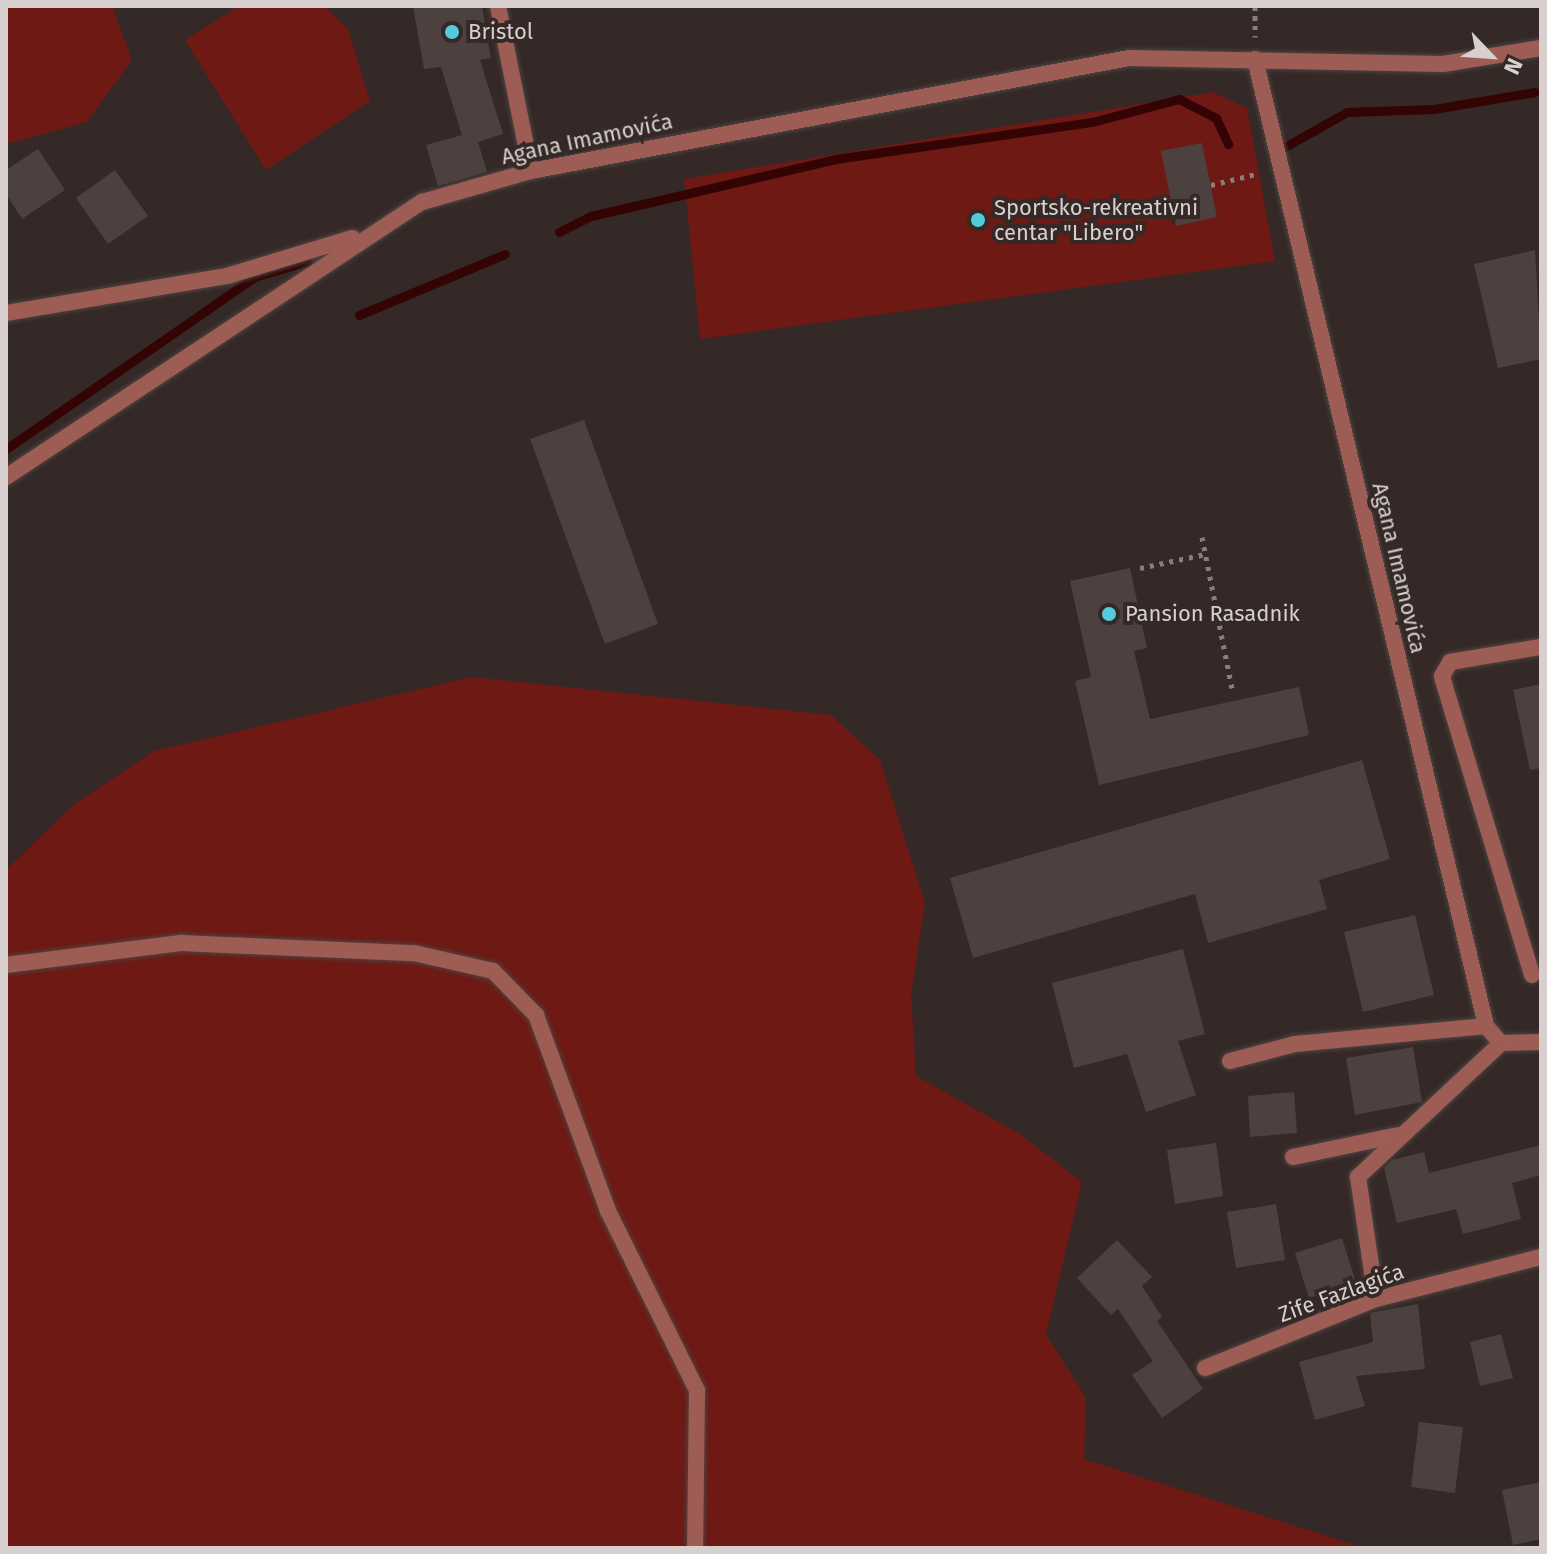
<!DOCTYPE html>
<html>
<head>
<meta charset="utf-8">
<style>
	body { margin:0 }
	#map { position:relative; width:1547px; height:1554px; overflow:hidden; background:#342927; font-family:"Fira Sans",sans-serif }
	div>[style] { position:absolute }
	.green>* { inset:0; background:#6e1914 }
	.stream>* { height:9px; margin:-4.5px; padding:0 4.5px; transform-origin:4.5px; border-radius:4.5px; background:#340303 }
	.building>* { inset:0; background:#4d413f }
	.path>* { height:5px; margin-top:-2.5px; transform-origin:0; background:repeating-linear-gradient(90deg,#877e7d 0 4px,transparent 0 10px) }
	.roads { filter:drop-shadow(0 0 2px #4e4442) drop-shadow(0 0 2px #4e4442) }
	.service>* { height:16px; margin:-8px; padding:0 8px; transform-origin:8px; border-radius:8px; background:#9d5d55 }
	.minor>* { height:16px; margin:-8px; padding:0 8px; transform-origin:8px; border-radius:8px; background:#9d5d55 }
	.dots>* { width:22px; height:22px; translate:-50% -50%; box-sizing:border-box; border:4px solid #342927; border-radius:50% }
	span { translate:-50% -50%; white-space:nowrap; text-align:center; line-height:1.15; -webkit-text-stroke:8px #342927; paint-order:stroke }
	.poi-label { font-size:22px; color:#d7d0cf }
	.left { translate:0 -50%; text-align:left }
	.street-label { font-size:22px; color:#d7d0cf }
	.frame { position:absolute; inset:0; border:8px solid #d7d0cf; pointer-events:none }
	.north { position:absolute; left:1451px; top:16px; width:80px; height:80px; -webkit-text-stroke:6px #342927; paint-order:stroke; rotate:115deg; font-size:22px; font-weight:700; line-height:32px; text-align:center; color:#d7d0cf }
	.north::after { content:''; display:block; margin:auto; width:28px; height:36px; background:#d7d0cf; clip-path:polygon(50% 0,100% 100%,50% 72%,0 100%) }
</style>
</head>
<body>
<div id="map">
	<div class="green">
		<i style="clip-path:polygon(6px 6px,112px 6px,132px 60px,87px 122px,6px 144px)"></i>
		<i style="clip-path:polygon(239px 6px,324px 6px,348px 29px,370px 101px,266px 170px,185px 40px)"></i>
		<i style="clip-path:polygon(1213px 92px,1247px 108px,1275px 261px,700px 339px,684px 179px)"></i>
		<i style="clip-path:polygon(472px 677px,831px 715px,880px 760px,925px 903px,911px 994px,916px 1076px,1020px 1134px,1082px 1182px,1046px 1334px,1086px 1398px,1084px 1459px,1365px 1548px,6px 1548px,6px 870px,73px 805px,154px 751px)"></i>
	</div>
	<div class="stream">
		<i style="left:1283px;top:148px;width:73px;rotate:-29.4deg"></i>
		<i style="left:1347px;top:112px;width:87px;rotate:-2deg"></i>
		<i style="left:1434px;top:109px;width:102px;rotate:-9.6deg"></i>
		<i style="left:559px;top:232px;width:36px;rotate:-27deg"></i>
		<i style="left:591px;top:216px;width:251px;rotate:-13.1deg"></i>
		<i style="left:835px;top:159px;width:260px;rotate:-8.2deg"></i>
		<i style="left:1092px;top:122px;width:90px;rotate:-14.8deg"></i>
		<i style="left:1179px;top:99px;width:42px;rotate:27.2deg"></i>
		<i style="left:1216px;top:118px;width:29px;rotate:65deg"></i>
		<i style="left:359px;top:315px;width:158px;rotate:-22.7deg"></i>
		<i style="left:6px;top:449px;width:302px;rotate:-34.7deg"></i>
		<i style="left:254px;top:277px;width:56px;rotate:-16.5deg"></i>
	</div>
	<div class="building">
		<i style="clip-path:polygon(413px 6px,482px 6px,491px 58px,480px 60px,503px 134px,478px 142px,487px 172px,438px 186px,426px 145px,462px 135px,441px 67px,424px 69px)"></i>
		<i style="clip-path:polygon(1202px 143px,1217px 217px,1176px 226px,1161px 151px)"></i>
		<i style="clip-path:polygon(38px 149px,65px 190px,22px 219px,6px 194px,6px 170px)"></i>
		<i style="clip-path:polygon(115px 170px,148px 216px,108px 244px,76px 198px)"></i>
		<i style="clip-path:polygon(1535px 250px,1541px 359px,1498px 368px,1474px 264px)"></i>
		<i style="clip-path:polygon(584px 420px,658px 624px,605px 644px,530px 439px)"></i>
		<i style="clip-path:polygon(1130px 568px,1147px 648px,1134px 651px,1150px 719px,1299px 687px,1309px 735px,1099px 785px,1075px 681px,1091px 677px,1070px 581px)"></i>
		<i style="clip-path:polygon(1541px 684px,1541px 768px,1530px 770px,1513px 690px)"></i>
		<i style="clip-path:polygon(1362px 760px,1390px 859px,1319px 880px,1327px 909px,1208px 943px,1195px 894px,973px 958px,950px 878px)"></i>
		<i style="clip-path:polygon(1415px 915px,1434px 995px,1363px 1012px,1344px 932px)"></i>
		<i style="clip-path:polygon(1183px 949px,1205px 1034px,1178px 1041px,1196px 1095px,1146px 1112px,1127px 1054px,1074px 1068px,1052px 983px)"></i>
		<i style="clip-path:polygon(1413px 1047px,1422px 1102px,1355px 1115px,1346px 1058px)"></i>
		<i style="clip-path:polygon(1294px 1092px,1297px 1133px,1250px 1137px,1248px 1096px)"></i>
		<i style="clip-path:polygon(1216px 1143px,1223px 1196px,1175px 1204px,1167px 1150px)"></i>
		<i style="clip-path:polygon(1541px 1145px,1541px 1175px,1512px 1183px,1521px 1219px,1463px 1234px,1456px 1209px,1397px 1223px,1384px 1168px,1392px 1160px,1424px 1152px,1429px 1173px)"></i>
		<i style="clip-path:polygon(1276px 1204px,1285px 1260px,1236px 1268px,1227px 1212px)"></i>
		<i style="clip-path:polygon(1342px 1238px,1356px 1283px,1309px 1298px,1295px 1253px)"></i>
		<i style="clip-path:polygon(1117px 1240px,1152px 1277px,1142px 1286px,1162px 1317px,1157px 1321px,1203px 1389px,1162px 1418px,1132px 1375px,1153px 1361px,1118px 1309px,1111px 1315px,1077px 1278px)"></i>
		<i style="clip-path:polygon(1418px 1304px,1425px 1369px,1356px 1376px,1365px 1406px,1315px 1420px,1299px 1362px,1373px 1342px,1370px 1313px)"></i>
		<i style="clip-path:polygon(1501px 1334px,1513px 1378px,1480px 1386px,1470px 1342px)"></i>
		<i style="clip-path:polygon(1419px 1422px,1463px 1427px,1455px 1493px,1411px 1487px)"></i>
		<i style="clip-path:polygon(1541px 1482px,1541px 1539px,1513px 1545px,1502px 1490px)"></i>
	</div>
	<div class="path">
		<i style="left:1255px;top:6px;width:31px;rotate:90deg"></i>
		<i style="left:1211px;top:185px;width:50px;rotate:-13.8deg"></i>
		<i style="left:1202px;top:537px;width:154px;rotate:78.8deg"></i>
		<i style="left:1140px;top:568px;width:67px;rotate:-12deg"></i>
	</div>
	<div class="roads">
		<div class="service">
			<i style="left:1532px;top:975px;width:312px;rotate:-106.8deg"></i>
			<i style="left:1442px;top:676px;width:16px;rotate:-60deg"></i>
			<i style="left:1450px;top:662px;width:92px;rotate:-9.4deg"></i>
			<i style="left:1230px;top:1061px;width:67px;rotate:-14.7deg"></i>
			<i style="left:1295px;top:1044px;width:192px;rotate:-5.4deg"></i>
			<i style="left:1293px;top:1157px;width:107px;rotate:-11.8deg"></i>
		</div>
		<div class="minor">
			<i style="left:498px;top:6px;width:168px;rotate:78.7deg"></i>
			<i style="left:1255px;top:59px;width:994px;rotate:76.56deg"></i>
			<i style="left:1486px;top:1026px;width:23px;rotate:49deg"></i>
			<i style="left:1501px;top:1043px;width:40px;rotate:-1.4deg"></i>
			<i style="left:6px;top:313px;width:224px;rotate:-9.5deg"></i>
			<i style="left:227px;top:276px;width:131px;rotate:-16.9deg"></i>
			<i style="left:6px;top:477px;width:499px;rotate:-33.5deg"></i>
			<i style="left:422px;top:202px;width:113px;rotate:-15.9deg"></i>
			<i style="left:531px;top:171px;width:609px;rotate:-10.7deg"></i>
			<i style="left:1129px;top:58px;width:314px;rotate:1.1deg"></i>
			<i style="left:1443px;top:64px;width:99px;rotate:-9.3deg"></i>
			<i style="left:6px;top:965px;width:176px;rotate:-7.2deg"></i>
			<i style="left:181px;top:943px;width:233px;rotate:2.5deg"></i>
			<i style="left:414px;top:953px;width:81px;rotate:12.8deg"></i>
			<i style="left:493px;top:971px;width:62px;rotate:45.7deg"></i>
			<i style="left:536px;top:1015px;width:209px;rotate:69.8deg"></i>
			<i style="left:608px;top:1211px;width:200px;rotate:63.6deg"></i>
			<i style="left:697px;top:1390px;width:158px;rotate:90.7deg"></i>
			<i style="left:1376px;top:1299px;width:123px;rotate:-98.4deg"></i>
			<i style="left:1358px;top:1177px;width:196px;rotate:-43.1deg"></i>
			<i style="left:1205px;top:1368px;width:184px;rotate:-22deg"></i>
			<i style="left:1376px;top:1299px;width:170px;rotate:-14.3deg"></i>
		</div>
	</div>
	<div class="dots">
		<i style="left:452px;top:32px;background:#53cbdb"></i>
		<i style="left:978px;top:220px;background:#53cbdb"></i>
		<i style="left:1109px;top:614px;background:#53cbdb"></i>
	</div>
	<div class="poi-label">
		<span class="left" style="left:468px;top:32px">Bristol</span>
		<span class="left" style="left:994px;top:220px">Sportsko-rekreativni<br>centar "Libero"</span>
		<span class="left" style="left:1125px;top:614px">Pansion Rasadnik</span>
	</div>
	<div class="street-label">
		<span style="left:587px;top:139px;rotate:-12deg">Agana Imamovića</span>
		<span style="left:1399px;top:568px;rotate:77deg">Agana Imamovića</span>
		<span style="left:1341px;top:1293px;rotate:-20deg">Zife Fazlagića</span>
	</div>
	<div class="frame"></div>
	<div class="north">N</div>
</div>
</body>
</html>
